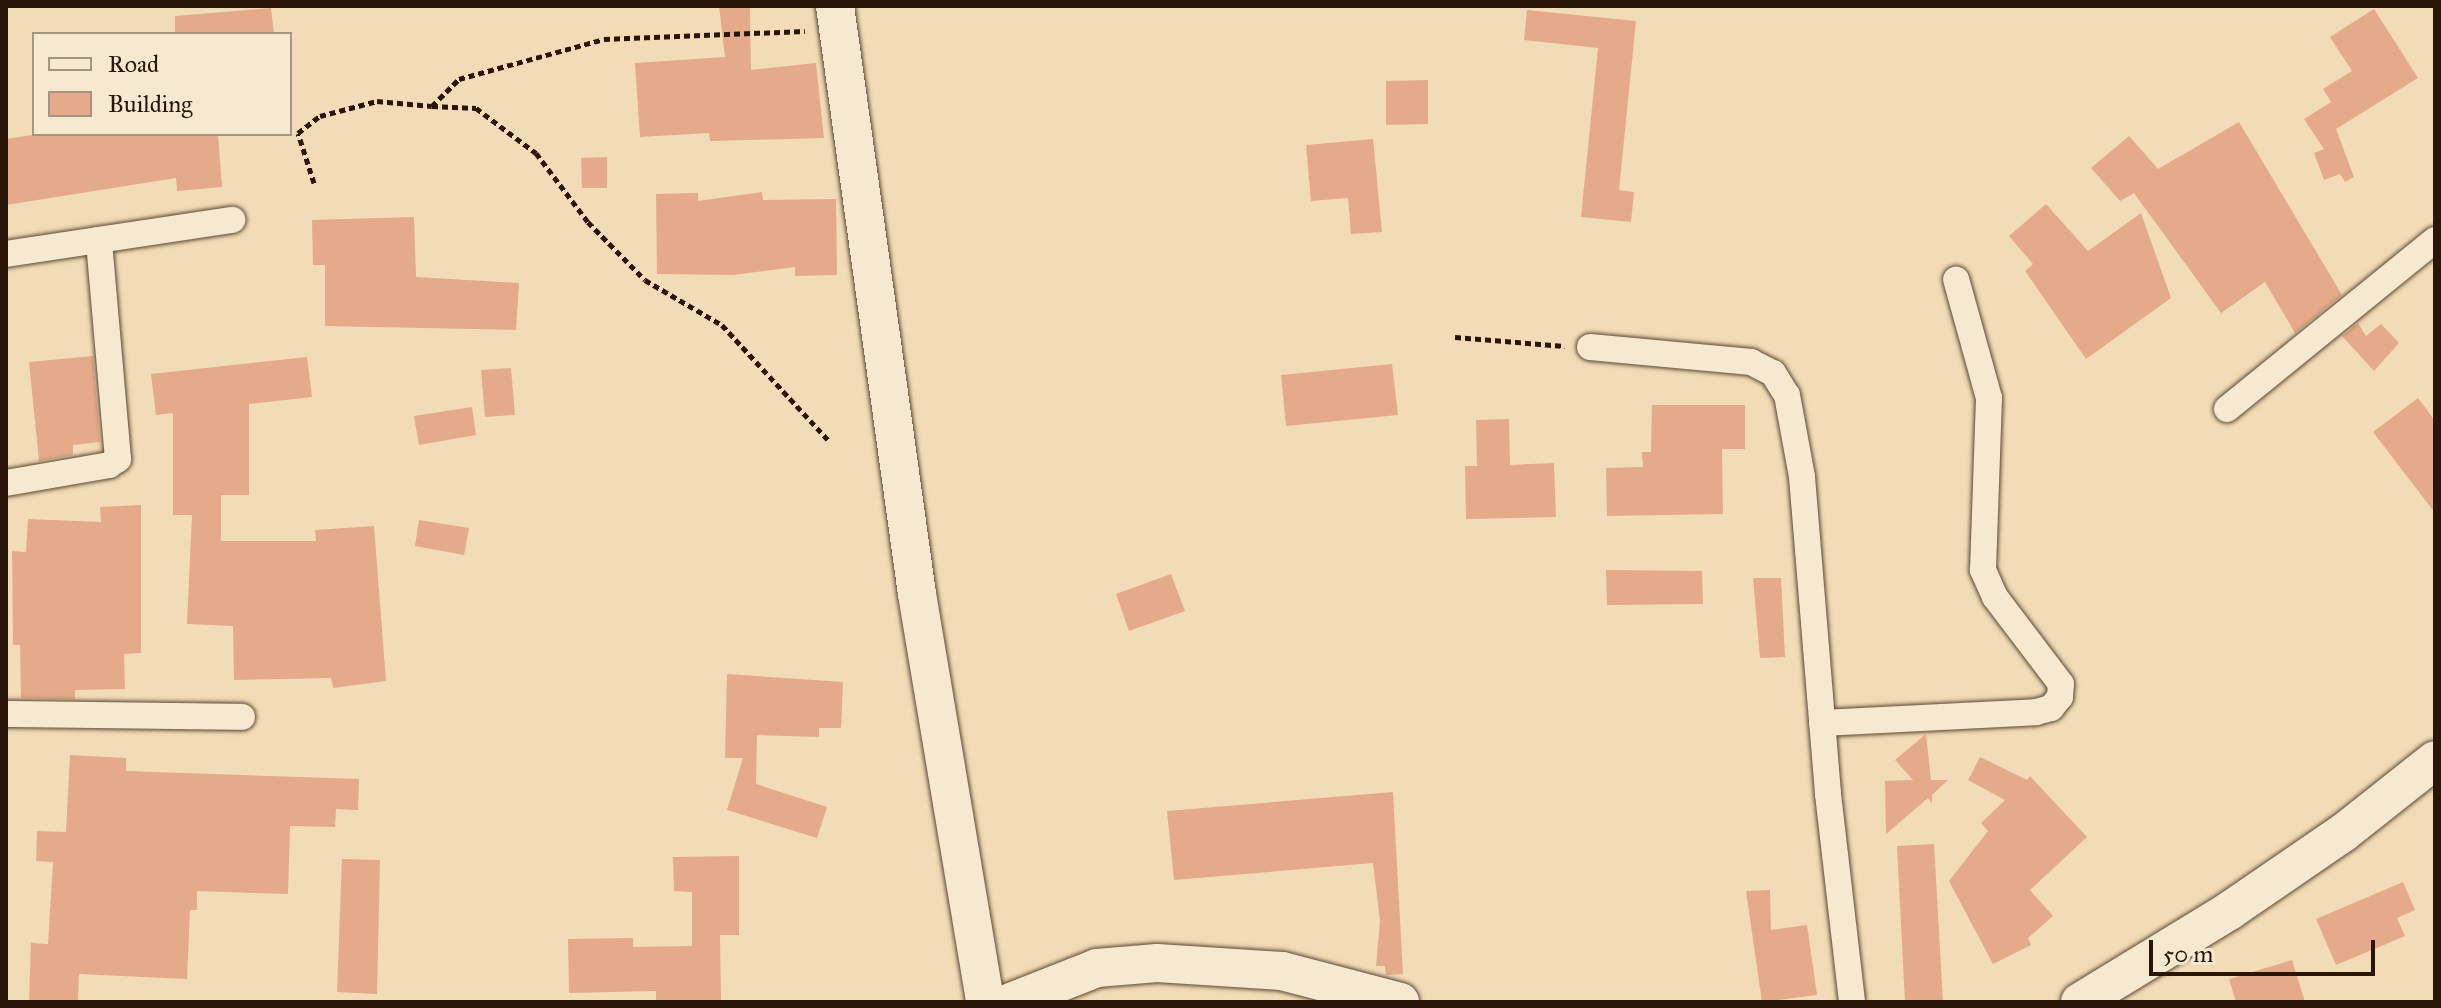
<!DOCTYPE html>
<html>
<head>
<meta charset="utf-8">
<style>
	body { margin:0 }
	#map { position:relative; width:2441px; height:1008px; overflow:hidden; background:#f2dcb7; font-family:"IM FELL Great Primer",serif }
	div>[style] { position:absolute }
	.building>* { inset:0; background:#e5aa89 }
	.path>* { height:5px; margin-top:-2.5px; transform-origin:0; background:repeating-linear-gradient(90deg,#291609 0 6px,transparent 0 10px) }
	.roads { filter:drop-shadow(0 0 2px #5b4834) drop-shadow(0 0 2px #5b4834) }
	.street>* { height:26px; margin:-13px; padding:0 13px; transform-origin:13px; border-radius:13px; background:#f7e8d0 }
	.secondary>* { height:38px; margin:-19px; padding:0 19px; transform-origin:19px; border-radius:19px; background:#f7e8d0 }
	span { translate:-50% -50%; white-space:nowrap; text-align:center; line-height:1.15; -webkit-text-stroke:6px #f7e8d0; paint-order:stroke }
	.frame { position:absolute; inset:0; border:8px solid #291609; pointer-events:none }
	.legend { position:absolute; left:32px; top:32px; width:260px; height:104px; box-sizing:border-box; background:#f7e8d0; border:2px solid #a59480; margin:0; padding:10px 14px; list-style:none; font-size:24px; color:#291609 }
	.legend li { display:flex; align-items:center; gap:16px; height:40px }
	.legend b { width:40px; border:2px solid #a59480 }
	.scale { position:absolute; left:2149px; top:940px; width:226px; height:36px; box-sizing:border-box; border:4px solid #291609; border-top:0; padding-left:10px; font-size:24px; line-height:28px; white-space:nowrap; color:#291609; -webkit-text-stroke:6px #f7e8d0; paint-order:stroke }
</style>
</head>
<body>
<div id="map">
	<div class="building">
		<i style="clip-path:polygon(719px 6px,750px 6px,751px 70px,816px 63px,824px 138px,710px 141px,709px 133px,640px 137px,635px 63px,725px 57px)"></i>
		<i style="clip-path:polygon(271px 8px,274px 34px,175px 34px,175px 16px)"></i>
		<i style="clip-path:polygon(2374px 9px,2418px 78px,2336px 129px,2354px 177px,2345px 182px,2340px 174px,2324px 180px,2314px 153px,2324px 149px,2304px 119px,2331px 102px,2323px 89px,2352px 71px,2330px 37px)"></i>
		<i style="clip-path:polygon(1527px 10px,1636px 21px,1619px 190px,1634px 192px,1631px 222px,1581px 217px,1598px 48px,1524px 40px)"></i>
		<i style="clip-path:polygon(1428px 80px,1428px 124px,1386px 125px,1386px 81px)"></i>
		<i style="clip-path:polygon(2239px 122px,2342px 295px,2295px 333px,2265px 282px,2221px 313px,2134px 193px,2120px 201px,2091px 168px,2129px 136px,2158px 169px)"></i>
		<i style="clip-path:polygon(38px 134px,218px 134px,222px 187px,177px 191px,176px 178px,6px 205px,6px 139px)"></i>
		<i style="clip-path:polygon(1373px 139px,1382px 232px,1351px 234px,1348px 198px,1311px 201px,1306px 145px)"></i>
		<i style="clip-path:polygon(607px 157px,607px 188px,582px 188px,581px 158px)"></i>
		<i style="clip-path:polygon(762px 192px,763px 200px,836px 199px,837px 275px,795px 276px,795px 267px,733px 275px,657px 274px,656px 194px,698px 193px,698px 201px)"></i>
		<i style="clip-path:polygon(2046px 204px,2088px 251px,2141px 213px,2171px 298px,2086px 359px,2025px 271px,2033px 264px,2009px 236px)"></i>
		<i style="clip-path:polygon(414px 217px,416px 277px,519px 283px,516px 330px,325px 326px,325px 265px,313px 265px,312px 220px)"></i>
		<i style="clip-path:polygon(2358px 323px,2366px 336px,2381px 324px,2399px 343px,2374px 371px,2342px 336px)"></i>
		<i style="clip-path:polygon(93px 356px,100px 442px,73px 445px,73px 455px,39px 461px,29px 362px)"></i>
		<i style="clip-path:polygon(307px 357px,312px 397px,249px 404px,249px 495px,221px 495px,221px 541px,316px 541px,315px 530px,374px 526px,386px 681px,333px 688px,331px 678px,234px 680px,233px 626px,187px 624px,192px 515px,173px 515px,173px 413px,156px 415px,151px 374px)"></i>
		<i style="clip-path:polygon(1392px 364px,1398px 415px,1286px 426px,1281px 375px)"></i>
		<i style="clip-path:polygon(511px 368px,515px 415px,485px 417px,481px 370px)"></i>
		<i style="clip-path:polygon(2418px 398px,2435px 421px,2435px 513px,2373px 432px)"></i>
		<i style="clip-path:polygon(1652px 405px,1745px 405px,1745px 449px,1722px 449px,1723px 514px,1607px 516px,1606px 468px,1643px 467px,1642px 452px,1651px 452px)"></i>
		<i style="clip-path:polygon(472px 407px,476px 435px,419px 445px,414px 416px)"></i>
		<i style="clip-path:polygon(1509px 419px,1510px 465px,1554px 463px,1556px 517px,1466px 519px,1465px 466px,1477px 466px,1476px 420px)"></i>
		<i style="clip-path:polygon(141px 505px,141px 653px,124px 654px,125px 689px,75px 690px,75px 699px,21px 698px,20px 645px,13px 645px,12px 551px,26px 552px,28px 519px,101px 522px,100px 507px)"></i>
		<i style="clip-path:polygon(419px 520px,469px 528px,464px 555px,415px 546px)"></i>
		<i style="clip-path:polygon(1606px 570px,1702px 571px,1703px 604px,1607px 605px)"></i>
		<i style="clip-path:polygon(1171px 574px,1185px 611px,1129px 631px,1116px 594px)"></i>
		<i style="clip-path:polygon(1753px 578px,1781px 578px,1785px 657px,1760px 658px)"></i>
		<i style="clip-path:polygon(727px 674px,843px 682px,841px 728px,819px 728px,819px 737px,757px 735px,756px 784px,827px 807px,817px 838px,727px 810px,743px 758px,725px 758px)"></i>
		<i style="clip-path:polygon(1926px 734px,1931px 780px,1948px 780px,1932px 795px,1932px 803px,1928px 798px,1886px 834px,1885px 781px,1913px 780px,1895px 760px)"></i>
		<i style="clip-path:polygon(70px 755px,126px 758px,126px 771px,359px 779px,358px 810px,336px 809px,335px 827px,290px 826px,288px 894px,197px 891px,197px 910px,190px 910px,187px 979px,79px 974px,78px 1002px,29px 1001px,31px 943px,48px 944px,53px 862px,36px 861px,37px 831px,66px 832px)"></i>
		<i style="clip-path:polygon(1980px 757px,2027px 780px,2030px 776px,2087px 837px,2030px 890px,2053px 916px,2028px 938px,2031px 945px,1993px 964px,1949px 881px,1988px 831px,1981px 823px,2005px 800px,1968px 780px)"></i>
		<i style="clip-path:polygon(1393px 792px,1403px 974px,1386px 975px,1385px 966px,1376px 966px,1380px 921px,1373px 863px,1174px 880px,1167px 811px)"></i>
		<i style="clip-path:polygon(1934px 844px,1943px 1002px,1905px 1002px,1897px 846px)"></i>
		<i style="clip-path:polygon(739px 856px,739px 935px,720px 935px,721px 1000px,656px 1001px,656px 991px,569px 993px,568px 939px,633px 938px,633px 947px,692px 946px,692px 892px,674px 891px,673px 857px)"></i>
		<i style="clip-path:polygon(342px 859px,380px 860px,377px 994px,337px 992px)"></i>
		<i style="clip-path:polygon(2403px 882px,2415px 910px,2397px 918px,2405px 936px,2336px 965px,2316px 919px)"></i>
		<i style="clip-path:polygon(1770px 890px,1771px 930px,1807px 925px,1817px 995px,1762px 1002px,1746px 891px)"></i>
		<i style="clip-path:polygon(2292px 960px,2305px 1002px,2236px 1002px,2229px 979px)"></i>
	</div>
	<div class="path">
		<i style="left:432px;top:106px;width:44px;rotate:2.6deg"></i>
		<i style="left:476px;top:108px;width:75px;rotate:36.9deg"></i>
		<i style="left:536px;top:153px;width:86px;rotate:53deg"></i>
		<i style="left:588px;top:222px;width:81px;rotate:45.5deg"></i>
		<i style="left:645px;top:280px;width:89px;rotate:30.3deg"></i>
		<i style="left:722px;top:325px;width:156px;rotate:47.3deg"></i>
		<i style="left:314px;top:183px;width:52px;rotate:-107.7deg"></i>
		<i style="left:298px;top:133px;width:28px;rotate:-38deg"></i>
		<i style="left:320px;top:116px;width:59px;rotate:-14.7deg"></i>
		<i style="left:377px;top:101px;width:55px;rotate:5.2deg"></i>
		<i style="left:432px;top:106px;width:38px;rotate:-45deg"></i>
		<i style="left:459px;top:79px;width:150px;rotate:-15.4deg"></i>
		<i style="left:604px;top:39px;width:201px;rotate:-2.3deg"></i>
		<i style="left:1455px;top:337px;width:110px;rotate:4.7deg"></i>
	</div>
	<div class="roads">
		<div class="street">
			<i style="left:6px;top:254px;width:229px;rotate:-8.6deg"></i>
			<i style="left:1590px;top:347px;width:162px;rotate:5.3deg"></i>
			<i style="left:1751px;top:362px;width:25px;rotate:27deg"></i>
			<i style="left:1773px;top:373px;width:26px;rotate:58deg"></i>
			<i style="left:1787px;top:395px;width:83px;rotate:79.6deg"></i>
			<i style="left:1802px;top:477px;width:318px;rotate:85.3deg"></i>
			<i style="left:1828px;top:794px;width:209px;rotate:83.4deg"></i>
			<i style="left:2227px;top:409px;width:268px;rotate:-39.1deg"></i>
			<i style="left:6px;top:483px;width:105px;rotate:-9.9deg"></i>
			<i style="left:109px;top:465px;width:11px;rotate:-34deg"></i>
			<i style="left:118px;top:459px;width:220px;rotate:-95deg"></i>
			<i style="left:6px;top:714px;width:236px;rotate:0.7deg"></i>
			<i style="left:1822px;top:723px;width:214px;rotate:-2.9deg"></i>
			<i style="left:2036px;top:712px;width:16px;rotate:-15deg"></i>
			<i style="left:2051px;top:708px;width:14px;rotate:-51deg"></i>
			<i style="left:2060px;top:697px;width:13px;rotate:-86deg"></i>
			<i style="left:2061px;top:684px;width:109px;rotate:-127.2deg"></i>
			<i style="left:1995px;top:597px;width:30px;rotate:-114deg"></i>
			<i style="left:1983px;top:570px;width:172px;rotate:-88deg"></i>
			<i style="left:1989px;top:398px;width:123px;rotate:-105.5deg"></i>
		</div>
		<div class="secondary">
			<i style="left:835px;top:6px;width:594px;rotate:82.06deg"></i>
			<i style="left:917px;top:594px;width:414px;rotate:80.5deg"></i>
			<i style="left:1011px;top:1002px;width:92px;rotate:-21.6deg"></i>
			<i style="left:1097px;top:968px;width:60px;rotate:-4.8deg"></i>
			<i style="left:1157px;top:963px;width:125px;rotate:3.7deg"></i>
			<i style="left:1282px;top:971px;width:122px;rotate:14.7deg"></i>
			<i style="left:2080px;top:1002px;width:175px;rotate:-31.4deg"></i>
			<i style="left:2229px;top:911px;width:138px;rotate:-34.4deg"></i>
			<i style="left:2343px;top:833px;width:117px;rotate:-38.4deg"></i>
		</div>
	</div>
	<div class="frame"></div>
	<ul class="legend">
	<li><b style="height:10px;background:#f7e8d0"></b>Road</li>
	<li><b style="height:22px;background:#e5aa89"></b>Building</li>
	</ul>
	<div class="scale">50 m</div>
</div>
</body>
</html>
